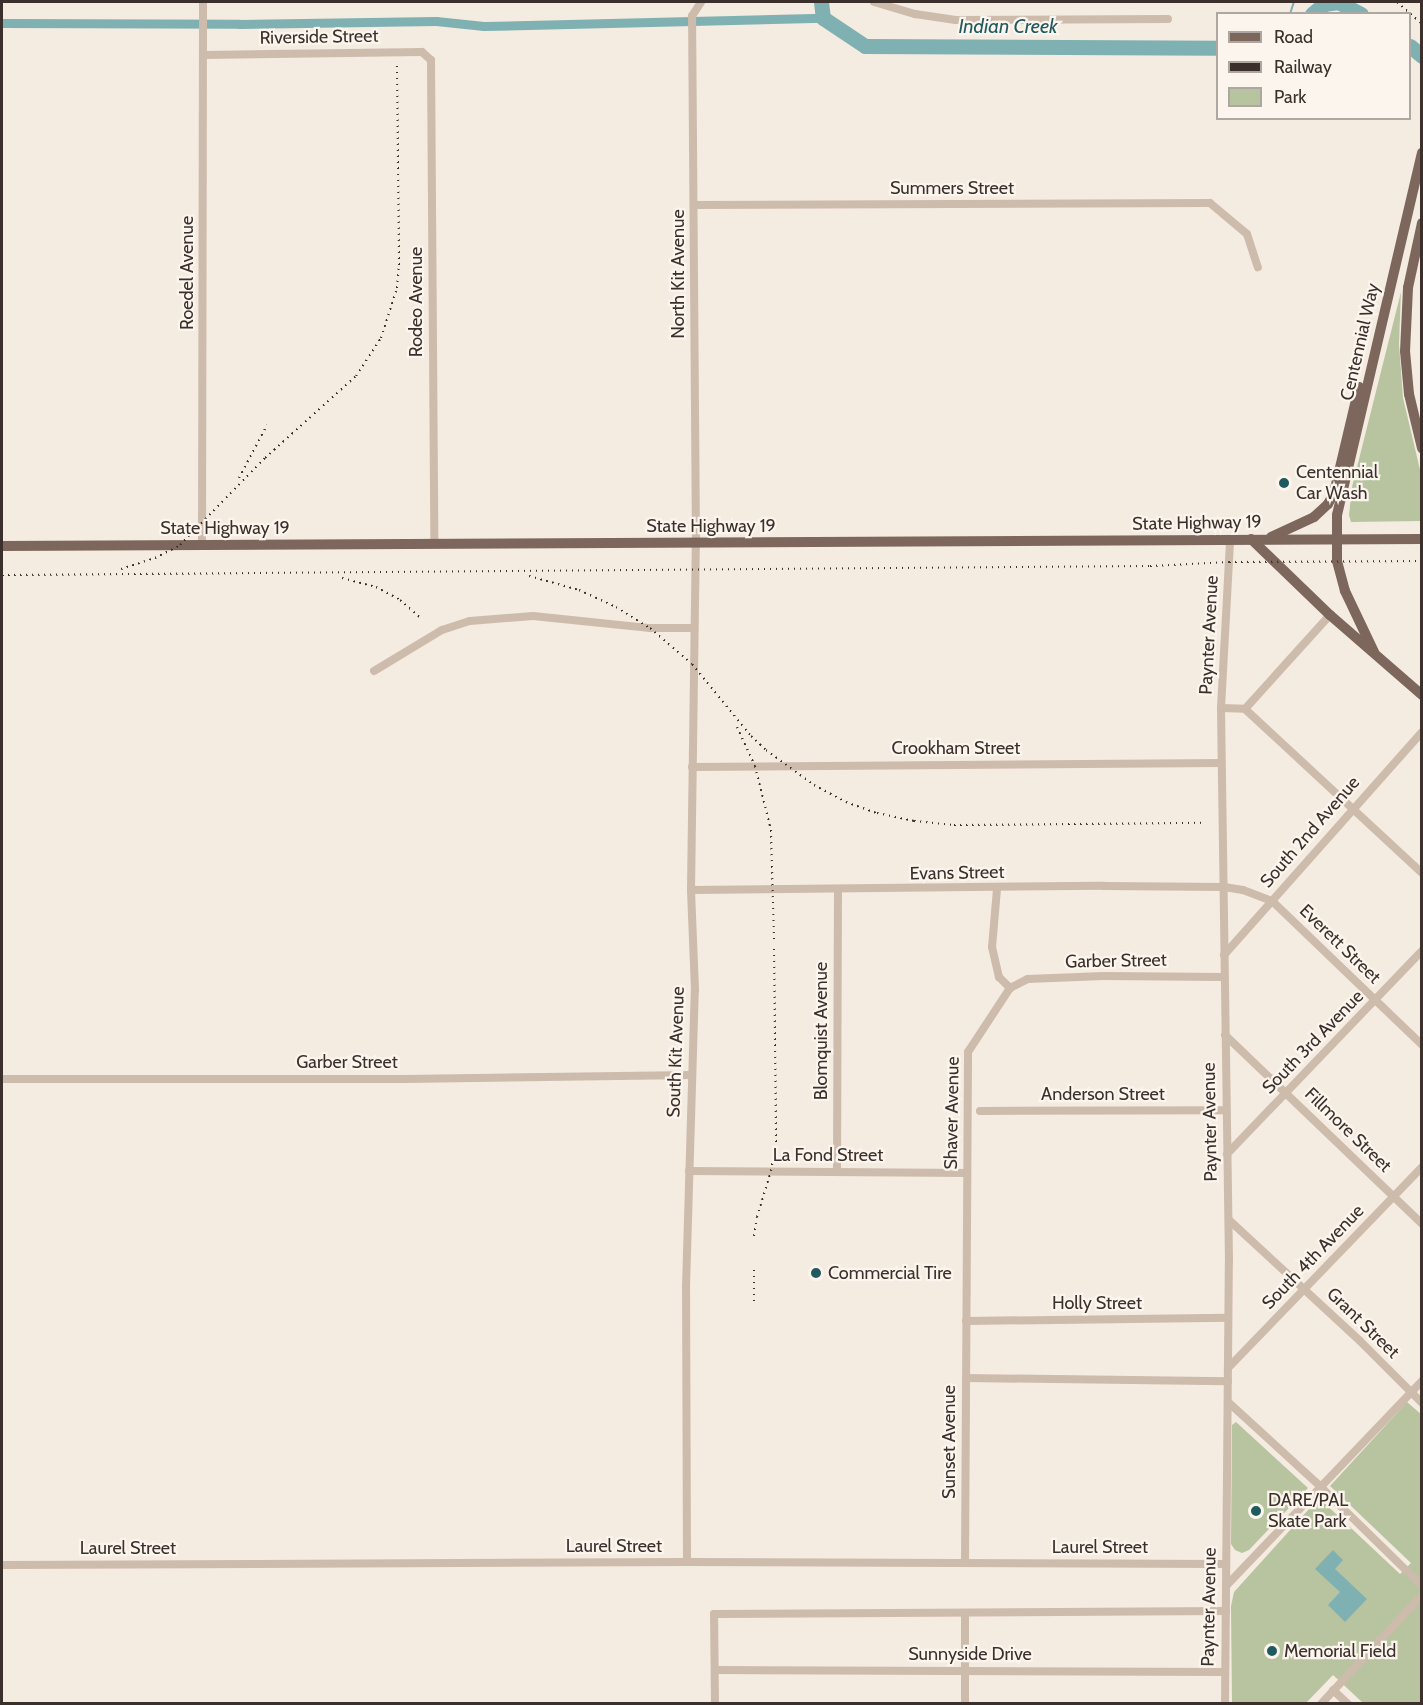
<!DOCTYPE html>
<html>
<head>
<meta charset="utf-8">
<style>
	body { margin:0 }
	#map { position:relative; width:1423px; height:1705px; overflow:hidden; background:#f4ebe1; font-family:Cabin,sans-serif }
	div>[style] { position:absolute }
	.green>* { inset:0; background:#b8c4a0 }
	.water>* { inset:0; background:#7fb0b2 }
	.stream>* { height:2px; margin:-1px; padding:0 1px; transform-origin:1px; border-radius:1px; background:#7fb0b2 }
	.canal>* { height:9px; margin:-4.5px; padding:0 4.5px; transform-origin:4.5px; border-radius:4.5px; background:#7fb0b2 }
	.river>* { height:15px; margin:-7.5px; padding:0 7.5px; transform-origin:7.5px; border-radius:7.5px; background:#7fb0b2 }
	.minor>* { height:8px; margin:-4px; padding:0 4px; transform-origin:4px; border-radius:4px; background:#cdbbac }
	.major>* { height:10px; margin:-5px; padding:0 5px; transform-origin:5px; border-radius:5px; background:#7d675c }
	.rail>* { height:2px; margin-top:-1px; transform-origin:0; background:repeating-linear-gradient(90deg,#3b302b 0 1.5px,transparent 0 6px) }
	.dots>* { width:16px; height:16px; translate:-50% -50%; box-sizing:border-box; border:3px solid #fbf5ee; border-radius:50% }
	span { translate:-50% -50%; white-space:nowrap; text-align:center; line-height:1.15; -webkit-text-stroke:4.5px #fbf5ee; paint-order:stroke }
	.street-label { font-size:18px; color:#3b302b }
	.poi-label { font-size:18px; color:#3b302b }
	.left { translate:0 -50%; text-align:left }
	.water-label { font-size:20px; color:#1f5a5e; font-style:italic }
	.frame { position:absolute; inset:0; border:3px solid #3b302b; pointer-events:none }
	.legend { position:absolute; left:1216px; top:12px; width:195px; height:108px; box-sizing:border-box; background:#fbf5ee; border:2px solid #aea6a0; margin:0; padding:8px 10px; list-style:none; font-size:18px; color:#3b302b }
	.legend li { display:flex; align-items:center; gap:12px; height:30px }
	.legend b { width:30px; border:2px solid #aea6a0 }
</style>
</head>
<body>
<div id="map">
	<div class="green">
		<i style="clip-path:polygon(1401px 292px,1399px 344px,1403px 398px,1421px 474px,1421px 521px,1351px 522px,1349px 515px,1352px 487px)"></i>
		<i style="clip-path:polygon(1407px 1402px,1422px 1415px,1421px 1703px,1363px 1703px,1333px 1675px,1306px 1703px,1232px 1704px,1231px 1606px,1234px 1592px,1319px 1498px,1400px 1574px,1411px 1563px,1330px 1486px)"></i>
		<i style="clip-path:polygon(1236px 1422px,1308px 1488px,1249px 1550px,1242px 1553px,1235px 1550px,1231px 1544px,1232px 1425px)"></i>
	</div>
	<div class="water">
		<i style="clip-path:polygon(1333px 1550px,1343px 1560px,1335px 1569px,1367px 1599px,1345px 1622px,1328px 1605px,1340px 1592px,1315px 1569px)"></i>
	</div>
	<div class="stream">
		<i style="left:1290px;top:14px;width:13px;rotate:-72deg"></i>
	</div>
	<div class="canal">
		<i style="left:2px;top:23px;width:237px;rotate:0.2deg"></i>
		<i style="left:239px;top:24px;width:197px;rotate:-0.9deg"></i>
		<i style="left:436px;top:21px;width:48px;rotate:5.9deg"></i>
		<i style="left:484px;top:26px;width:339px;rotate:-1.4deg"></i>
	</div>
	<div class="river">
		<i style="left:821px;top:2px;width:16px;rotate:83deg"></i>
		<i style="left:823px;top:18px;width:50px;rotate:33.7deg"></i>
		<i style="left:865px;top:46px;width:353px;rotate:0.3deg"></i>
		<i style="left:1312px;top:14px;width:16px;rotate:-40deg"></i>
		<i style="left:1324px;top:4px;width:14px;rotate:-8deg"></i>
		<i style="left:1338px;top:2px;width:26px;rotate:28deg"></i>
		<i style="left:1410px;top:46px;width:16px;rotate:40deg"></i>
	</div>
	<div class="minor">
		<i style="left:874px;top:2px;width:43px;rotate:16.3deg"></i>
		<i style="left:915px;top:14px;width:41px;rotate:8.3deg"></i>
		<i style="left:956px;top:20px;width:212px;rotate:-0.3deg"></i>
		<i style="left:205px;top:55px;width:217px;rotate:-0.8deg"></i>
		<i style="left:422px;top:52px;width:12px;rotate:42deg"></i>
		<i style="left:431px;top:60px;width:484px;rotate:89.6deg"></i>
		<i style="left:694px;top:205px;width:516px;rotate:-0.22deg"></i>
		<i style="left:1210px;top:203px;width:48px;rotate:40deg"></i>
		<i style="left:1247px;top:234px;width:35px;rotate:72deg"></i>
		<i style="left:202px;top:545px;width:543px;rotate:-89.89deg"></i>
		<i style="left:374px;top:671px;width:79px;rotate:-31.1deg"></i>
		<i style="left:442px;top:630px;width:29px;rotate:-18deg"></i>
		<i style="left:470px;top:621px;width:63px;rotate:-4.5deg"></i>
		<i style="left:533px;top:616px;width:118px;rotate:5.9deg"></i>
		<i style="left:650px;top:628px;width:43px"></i>
		<i style="left:1221px;top:708px;width:24px;rotate:2deg"></i>
		<i style="left:1245px;top:709px;width:241px;rotate:42.8deg"></i>
		<i style="left:1245px;top:709px;width:127px;rotate:-47.9deg"></i>
		<i style="left:692px;top:767px;width:529px;rotate:-0.43deg"></i>
		<i style="left:997px;top:889px;width:58px;rotate:94.9deg"></i>
		<i style="left:992px;top:947px;width:31px;rotate:77deg"></i>
		<i style="left:999px;top:977px;width:16px;rotate:45deg"></i>
		<i style="left:691px;top:890px;width:413px;rotate:-0.6deg"></i>
		<i style="left:1104px;top:886px;width:120px;rotate:0.5deg"></i>
		<i style="left:1224px;top:887px;width:19px;rotate:9deg"></i>
		<i style="left:1243px;top:890px;width:31px;rotate:21deg"></i>
		<i style="left:1272px;top:901px;width:208px;rotate:43.8deg"></i>
		<i style="left:1224px;top:955px;width:298px;rotate:-48.4deg"></i>
		<i style="left:1010px;top:988px;width:20px;rotate:-27deg"></i>
		<i style="left:1028px;top:979px;width:75px;rotate:-2.3deg"></i>
		<i style="left:1103px;top:976px;width:121px;rotate:0.5deg"></i>
		<i style="left:1225px;top:1035px;width:273px;rotate:43.8deg"></i>
		<i style="left:2px;top:1079px;width:403px"></i>
		<i style="left:405px;top:1079px;width:287px;rotate:-0.8deg"></i>
		<i style="left:980px;top:1111px;width:246px;rotate:-0.2deg"></i>
		<i style="left:1227px;top:1154px;width:281px;rotate:-46.2deg"></i>
		<i style="left:689px;top:1171px;width:278px;rotate:0.4deg"></i>
		<i style="left:837px;top:1172px;width:281px;rotate:-89.8deg"></i>
		<i style="left:1229px;top:1220px;width:178px;rotate:42.7deg"></i>
		<i style="left:1360px;top:1341px;width:88px;rotate:45deg"></i>
		<i style="left:966px;top:1321px;width:262px;rotate:-0.7deg"></i>
		<i style="left:1228px;top:1368px;width:279px;rotate:-46deg"></i>
		<i style="left:966px;top:1378px;width:262px;rotate:0.7deg"></i>
		<i style="left:1228px;top:1402px;width:126px;rotate:42.4deg"></i>
		<i style="left:1321px;top:1487px;width:141px;rotate:44.4deg"></i>
		<i style="left:687px;top:1562px;width:275px;rotate:-90.2deg"></i>
		<i style="left:686px;top:1287px;width:297px;rotate:-88.3deg"></i>
		<i style="left:695px;top:990px;width:100px;rotate:-92.3deg"></i>
		<i style="left:691px;top:890px;width:347px;rotate:-89.2deg"></i>
		<i style="left:696px;top:543px;width:527px;rotate:-90.43deg"></i>
		<i style="left:692px;top:16px;width:17px;rotate:-57deg"></i>
		<i style="left:965px;top:1563px;width:511px;rotate:-89.66deg"></i>
		<i style="left:968px;top:1052px;width:77px;rotate:-56.7deg"></i>
		<i style="left:2px;top:1565px;width:685px;rotate:-0.25deg"></i>
		<i style="left:687px;top:1562px;width:539px;rotate:0.21deg"></i>
		<i style="left:1226px;top:1586px;width:284px;rotate:-46.3deg"></i>
		<i style="left:715px;top:1670px;width:510px;rotate:0.22deg"></i>
		<i style="left:1333px;top:1690px;width:21px;rotate:43deg"></i>
		<i style="left:715px;top:1704px;width:90px;rotate:-90.6deg"></i>
		<i style="left:714px;top:1614px;width:512px;rotate:-0.34deg"></i>
		<i style="left:965px;top:1704px;width:91px;rotate:-90deg"></i>
		<i style="left:1225px;top:1704px;width:442px;rotate:-89.5deg"></i>
		<i style="left:1229px;top:1262px;width:554px;rotate:-90.83deg"></i>
		<i style="left:1221px;top:708px;width:168px;rotate:-86.9deg"></i>
		<i style="left:1321px;top:1704px;width:149px;rotate:-47.2deg"></i>
	</div>
	<div class="major">
		<i style="left:1422px;top:223px;width:66px;rotate:102.2deg"></i>
		<i style="left:1408px;top:288px;width:63px;rotate:92.7deg"></i>
		<i style="left:1405px;top:351px;width:43px;rotate:84.7deg"></i>
		<i style="left:1409px;top:394px;width:56px;rotate:76.5deg"></i>
		<i style="left:1271px;top:537px;width:47px;rotate:-24.9deg"></i>
		<i style="left:1314px;top:517px;width:19px;rotate:-43deg"></i>
		<i style="left:1328px;top:504px;width:13px;rotate:-61deg"></i>
		<i style="left:1334px;top:493px;width:109px;rotate:-76.7deg"></i>
		<i style="left:1251px;top:539px;width:110px;rotate:43.9deg"></i>
		<i style="left:1330px;top:615px;width:122px;rotate:41deg"></i>
		<i style="left:2px;top:546px;width:1420px;rotate:-0.28deg"></i>
		<i style="left:1374px;top:652px;width:68px;rotate:-115.4deg"></i>
		<i style="left:1345px;top:591px;width:31px;rotate:-105deg"></i>
		<i style="left:1337px;top:561px;width:46px;rotate:-90deg"></i>
		<i style="left:1337px;top:515px;width:372px;rotate:-76.8deg"></i>
	</div>
	<div class="rail">
		<i style="left:1397px;top:2px;width:33px;rotate:41deg"></i>
		<i style="left:239px;top:478px;width:60px;rotate:-62.2deg"></i>
		<i style="left:121px;top:569px;width:36px;rotate:-18deg"></i>
		<i style="left:155px;top:558px;width:28px;rotate:-27deg"></i>
		<i style="left:180px;top:545px;width:122px;rotate:-45.7deg"></i>
		<i style="left:265px;top:458px;width:122px;rotate:-42deg"></i>
		<i style="left:356px;top:376px;width:45px;rotate:-56.7deg"></i>
		<i style="left:381px;top:338px;width:52px;rotate:-72.3deg"></i>
		<i style="left:397px;top:288px;width:23px;rotate:-85deg"></i>
		<i style="left:399px;top:265px;width:203px;rotate:-90.6deg"></i>
		<i style="left:2px;top:575px;width:1148px;rotate:-0.45deg"></i>
		<i style="left:1150px;top:566px;width:79px;rotate:-2.9deg"></i>
		<i style="left:1229px;top:562px;width:193px;rotate:-0.3deg"></i>
		<i style="left:529px;top:576px;width:52px;rotate:15.6deg"></i>
		<i style="left:579px;top:590px;width:41px;rotate:24.7deg"></i>
		<i style="left:616px;top:607px;width:40px;rotate:32deg"></i>
		<i style="left:650px;top:628px;width:55px;rotate:40.6deg"></i>
		<i style="left:692px;top:664px;width:93px;rotate:50.7deg"></i>
		<i style="left:751px;top:736px;width:21px;rotate:43deg"></i>
		<i style="left:766px;top:750px;width:59px;rotate:36.1deg"></i>
		<i style="left:814px;top:785px;width:36px;rotate:28deg"></i>
		<i style="left:846px;top:802px;width:33px;rotate:20deg"></i>
		<i style="left:877px;top:813px;width:38px;rotate:12deg"></i>
		<i style="left:914px;top:821px;width:40px;rotate:5.7deg"></i>
		<i style="left:954px;top:825px;width:252px;rotate:-0.5deg"></i>
		<i style="left:342px;top:578px;width:35px;rotate:15deg"></i>
		<i style="left:376px;top:587px;width:27px;rotate:28deg"></i>
		<i style="left:400px;top:600px;width:29px;rotate:41deg"></i>
		<i style="left:737px;top:727px;width:43px;rotate:65.2deg"></i>
		<i style="left:755px;top:766px;width:66px;rotate:76deg"></i>
		<i style="left:771px;top:830px;width:109px;rotate:88.4deg"></i>
		<i style="left:754px;top:1236px;width:19px;rotate:-81deg"></i>
		<i style="left:757px;top:1217px;width:48px;rotate:-73.1deg"></i>
		<i style="left:771px;top:1171px;width:29px;rotate:-80deg"></i>
		<i style="left:776px;top:1142px;width:197px;rotate:-90.6deg"></i>
		<i style="left:754px;top:1270px;width:31px;rotate:90deg"></i>
	</div>
	<div class="dots">
		<i style="left:1284px;top:483px;background:#1f5a5e"></i>
		<i style="left:816px;top:1273px;background:#1f5a5e"></i>
		<i style="left:1256px;top:1511px;background:#1f5a5e"></i>
		<i style="left:1272px;top:1651px;background:#1f5a5e"></i>
	</div>
	<div class="street-label">
		<span style="left:319px;top:37px;rotate:-1deg">Riverside Street</span>
		<span style="left:952px;top:188px">Summers Street</span>
		<span style="left:187px;top:273px;rotate:-90deg">Roedel Avenue</span>
		<span style="left:678px;top:274px;rotate:-90deg">North Kit Avenue</span>
		<span style="left:416px;top:302px;rotate:-90deg">Rodeo Avenue</span>
		<span style="left:1360px;top:342px;rotate:-77deg">Centennial Way</span>
		<span style="left:1197px;top:523px;rotate:-1deg">State Highway 19</span>
		<span style="left:711px;top:526px">State Highway 19</span>
		<span style="left:225px;top:528px">State Highway 19</span>
		<span style="left:1209px;top:635px;rotate:-87deg">Paynter Avenue</span>
		<span style="left:956px;top:748px">Crookham Street</span>
		<span style="left:1310px;top:832px;rotate:-49deg">South 2nd Avenue</span>
		<span style="left:957px;top:873px;rotate:-1deg">Evans Street</span>
		<span style="left:1340px;top:944px;rotate:44deg">Everett Street</span>
		<span style="left:1116px;top:961px;rotate:-1deg">Garber Street</span>
		<span style="left:821px;top:1031px;rotate:-90deg">Blomquist Avenue</span>
		<span style="left:1313px;top:1042px;rotate:-46deg">South 3rd Avenue</span>
		<span style="left:676px;top:1052px;rotate:-88deg">South Kit Avenue</span>
		<span style="left:347px;top:1062px">Garber Street</span>
		<span style="left:1103px;top:1094px">Anderson Street</span>
		<span style="left:952px;top:1113px;rotate:-89deg">Shaver Avenue</span>
		<span style="left:1210px;top:1122px;rotate:-91deg">Paynter Avenue</span>
		<span style="left:1348px;top:1130px;rotate:44deg">Fillmore Street</span>
		<span style="left:828px;top:1155px">La Fond Street</span>
		<span style="left:1313px;top:1257px;rotate:-46deg">South 4th Avenue</span>
		<span style="left:1097px;top:1303px">Holly Street</span>
		<span style="left:1363px;top:1323px;rotate:44deg">Grant Street</span>
		<span style="left:949px;top:1442px;rotate:-90deg">Sunset Avenue</span>
		<span style="left:614px;top:1546px">Laurel Street</span>
		<span style="left:1100px;top:1547px">Laurel Street</span>
		<span style="left:128px;top:1548px">Laurel Street</span>
		<span style="left:1209px;top:1607px;rotate:-89deg">Paynter Avenue</span>
		<span style="left:970px;top:1654px">Sunnyside Drive</span>
	</div>
	<div class="poi-label">
		<span class="left" style="left:1296px;top:483px">Centennial<br>Car Wash</span>
		<span class="left" style="left:828px;top:1273px">Commercial Tire</span>
		<span class="left" style="left:1268px;top:1511px">DARE/PAL<br>Skate Park</span>
		<span class="left" style="left:1284px;top:1651px">Memorial Field</span>
	</div>
	<div class="water-label">
		<span style="left:1008px;top:26px">Indian Creek</span>
	</div>
	<div class="frame"></div>
	<ul class="legend">
	<li><b style="height:8px;background:#7d675c"></b>Road</li>
	<li><b style="height:8px;background:#3b302b"></b>Railway</li>
	<li><b style="height:16px;background:#b8c4a0"></b>Park</li>
	</ul>
</div>
</body>
</html>
